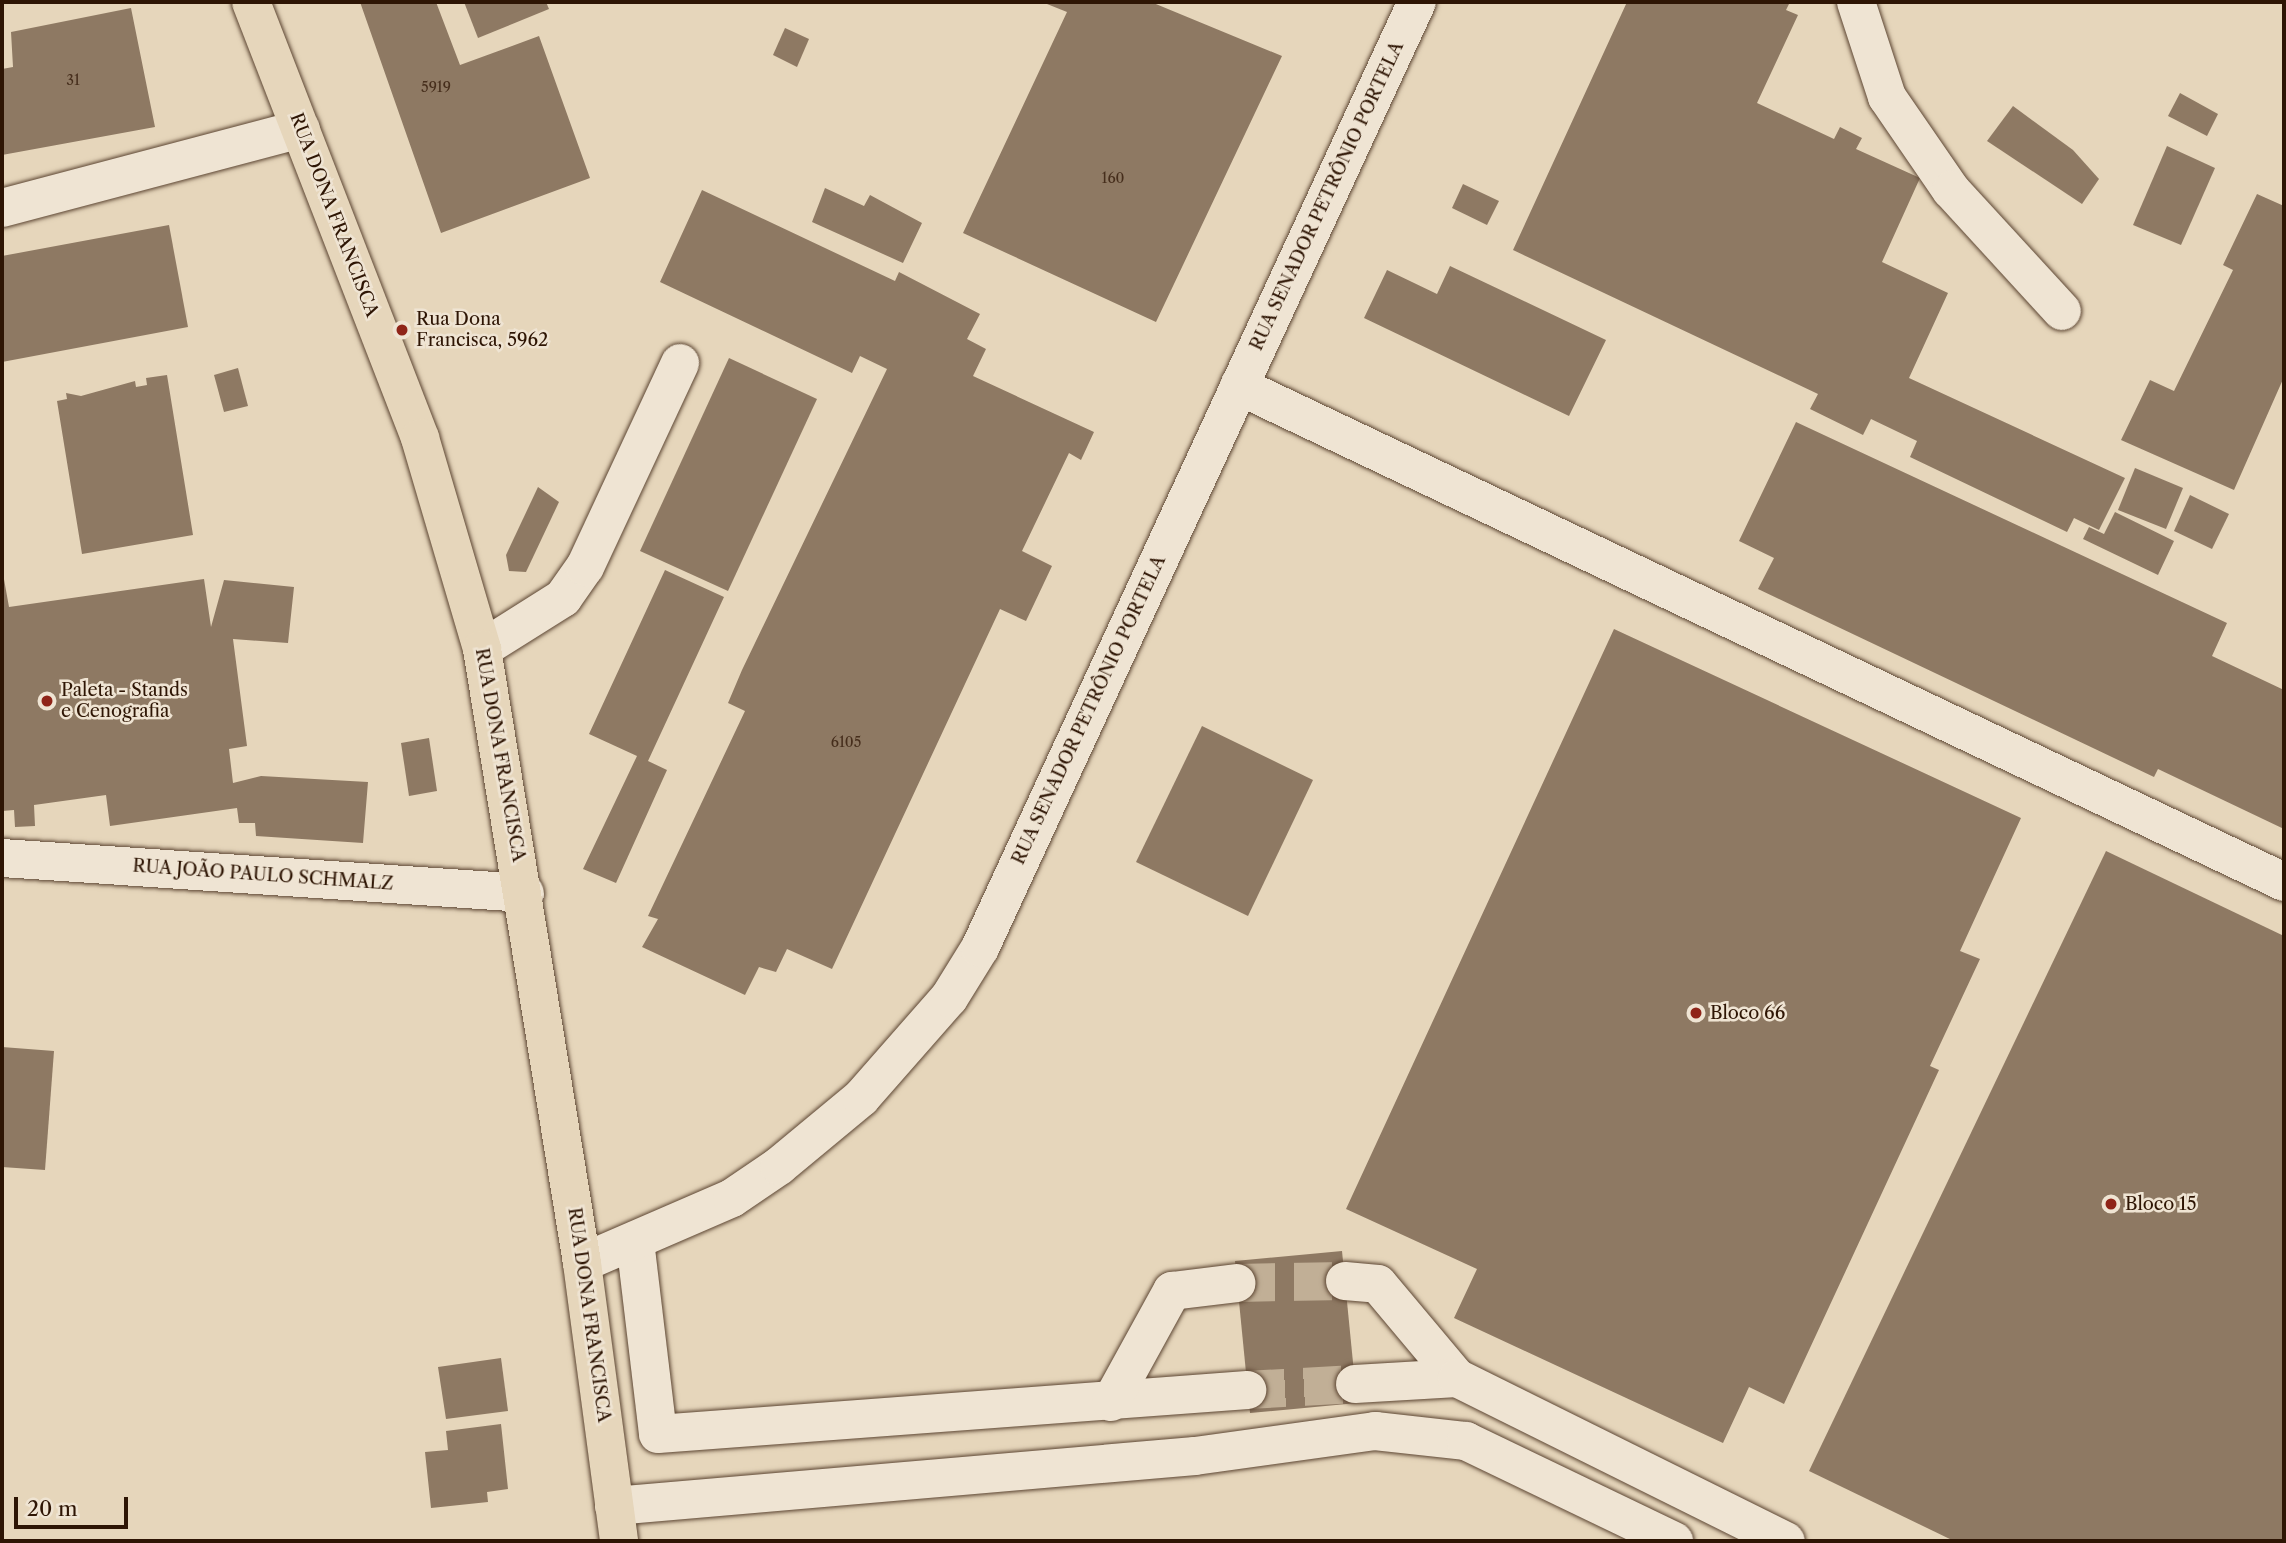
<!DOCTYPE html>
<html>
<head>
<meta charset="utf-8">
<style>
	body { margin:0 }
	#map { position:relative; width:2286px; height:1543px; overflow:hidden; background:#e6d6bb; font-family:"Libre Caslon Text",serif }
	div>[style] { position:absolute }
	.building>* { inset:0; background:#8e7963 }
	.minor-tunnel>* { height:38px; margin-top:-19px; transform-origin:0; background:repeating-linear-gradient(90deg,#c1af96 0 38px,transparent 0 57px) }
	.roads { filter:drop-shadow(0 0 2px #5c4532) drop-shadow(0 0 2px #5c4532) }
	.minor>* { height:38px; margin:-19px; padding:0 19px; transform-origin:19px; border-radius:19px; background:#efe4d3 }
	.major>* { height:38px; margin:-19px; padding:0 19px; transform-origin:19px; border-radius:19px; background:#e6d6bb }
	.dots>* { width:19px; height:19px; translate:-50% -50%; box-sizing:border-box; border:4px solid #efe4d3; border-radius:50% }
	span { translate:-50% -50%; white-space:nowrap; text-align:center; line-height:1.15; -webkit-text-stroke:5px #efe4d3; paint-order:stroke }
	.number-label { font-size:14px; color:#462e1c }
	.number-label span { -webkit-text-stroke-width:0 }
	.street-label { font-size:18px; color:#2e1504 }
	.poi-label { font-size:18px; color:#2e1504 }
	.left { translate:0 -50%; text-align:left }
	.frame { position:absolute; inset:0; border:4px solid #2e1504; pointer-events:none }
	.scale { position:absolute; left:14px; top:1497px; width:114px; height:32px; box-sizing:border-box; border:4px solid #2e1504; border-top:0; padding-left:9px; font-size:21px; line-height:24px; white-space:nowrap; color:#2e1504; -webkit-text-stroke:5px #efe4d3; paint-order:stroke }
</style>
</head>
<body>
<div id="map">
	<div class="building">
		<i style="clip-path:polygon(360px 2px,436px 2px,460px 65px,539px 36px,590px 178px,441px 233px)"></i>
		<i style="clip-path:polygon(464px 2px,546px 2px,549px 9px,478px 38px)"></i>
		<i style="clip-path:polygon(1042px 2px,1151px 2px,1282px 56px,1156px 322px,963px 233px,1067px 12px)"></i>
		<i style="clip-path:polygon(1627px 2px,1790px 2px,1786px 10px,1798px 15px,1757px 103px,1834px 139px,1840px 127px,1862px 138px,1856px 149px,1920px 178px,1882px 262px,1948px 293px,1909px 378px,2125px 478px,2099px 530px,2074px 518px,2067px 532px,1910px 457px,1917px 441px,1871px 419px,1863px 435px,1810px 409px,1818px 394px,1513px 250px)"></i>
		<i style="clip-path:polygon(131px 8px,155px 127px,2px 155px,2px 69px,13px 67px,11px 32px)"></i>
		<i style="clip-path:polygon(785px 28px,809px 39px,797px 67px,773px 55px)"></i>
		<i style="clip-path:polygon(2180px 93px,2218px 114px,2207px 136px,2168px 116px)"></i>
		<i style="clip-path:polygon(2013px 106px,2073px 150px,2099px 179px,2082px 204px,1987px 141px)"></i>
		<i style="clip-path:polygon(2167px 146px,2215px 168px,2181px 245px,2133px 225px)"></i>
		<i style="clip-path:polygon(1463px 184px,1499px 201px,1487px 225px,1452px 208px)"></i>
		<i style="clip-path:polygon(825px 188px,864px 206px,870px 195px,922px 223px,903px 263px,812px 222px)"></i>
		<i style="clip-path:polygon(702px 190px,895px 281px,899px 272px,980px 314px,967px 339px,986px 349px,973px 376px,1094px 432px,1081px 460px,1069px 453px,1022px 551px,1052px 566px,1026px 621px,1000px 609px,832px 969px,787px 949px,776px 972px,759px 967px,745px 995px,642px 947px,658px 919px,648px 916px,745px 711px,728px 703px,742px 670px,887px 369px,860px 356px,852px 373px,660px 282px)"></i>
		<i style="clip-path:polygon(2257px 194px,2284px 206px,2284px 377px,2234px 490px,2121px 440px,2150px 380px,2174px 391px,2233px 270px,2223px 265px)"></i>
		<i style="clip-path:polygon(169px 225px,188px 327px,2px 362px,2px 256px)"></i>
		<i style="clip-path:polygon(1450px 266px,1606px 340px,1569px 416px,1364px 318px,1387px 270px,1437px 294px)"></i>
		<i style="clip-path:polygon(729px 358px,817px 399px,728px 591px,640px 551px)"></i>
		<i style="clip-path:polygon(238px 368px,248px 406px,224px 412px,214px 375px)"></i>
		<i style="clip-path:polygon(167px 375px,193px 535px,82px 554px,57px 401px,67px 399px,66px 393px,81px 396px,135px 381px,136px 387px,147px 385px,146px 378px)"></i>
		<i style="clip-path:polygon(1796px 422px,2227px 623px,2212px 656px,2284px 690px,2284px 829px,2158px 769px,2154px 777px,1758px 589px,1774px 558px,1739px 541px)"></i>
		<i style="clip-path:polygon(2135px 468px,2183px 488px,2166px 529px,2118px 510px)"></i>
		<i style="clip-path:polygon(538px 487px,559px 502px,526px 572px,509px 571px,506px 555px)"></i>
		<i style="clip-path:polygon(2190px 495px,2229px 514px,2212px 549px,2174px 531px)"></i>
		<i style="clip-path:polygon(2115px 512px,2174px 541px,2158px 575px,2083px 539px,2089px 527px,2104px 534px)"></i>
		<i style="clip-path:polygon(2px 568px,9px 607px,204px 579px,211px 627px,224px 580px,294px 587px,288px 643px,233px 639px,247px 746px,229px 749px,233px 783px,261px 776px,368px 782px,363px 843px,256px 836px,255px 823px,239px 823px,237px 808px,110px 826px,106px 795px,34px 805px,35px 826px,15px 827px,14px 810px,2px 811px)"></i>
		<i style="clip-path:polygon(665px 570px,724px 597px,648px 761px,667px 770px,616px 883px,583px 869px,637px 756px,589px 734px)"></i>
		<i style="clip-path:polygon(1614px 629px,2021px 818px,1960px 951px,1980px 959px,1930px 1066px,1939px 1070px,1784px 1404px,1749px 1387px,1723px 1443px,1454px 1318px,1477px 1269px,1346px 1209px)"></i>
		<i style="clip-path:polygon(1202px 726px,1313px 780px,1248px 916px,1136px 862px)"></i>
		<i style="clip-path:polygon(429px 738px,437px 791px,409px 796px,401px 743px)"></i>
		<i style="clip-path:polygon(2106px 851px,2284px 936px,2284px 1541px,1954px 1541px,1809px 1471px)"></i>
		<i style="clip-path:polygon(2px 1047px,54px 1051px,45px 1170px,2px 1167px)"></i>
		<i style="clip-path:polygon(1342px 1251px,1357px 1403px,1250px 1413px,1235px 1261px)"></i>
		<i style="clip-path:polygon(501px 1358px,508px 1411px,446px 1419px,438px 1367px)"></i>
		<i style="clip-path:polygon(501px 1424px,508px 1489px,487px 1492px,488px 1502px,431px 1508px,425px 1452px,448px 1450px,446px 1431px)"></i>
	</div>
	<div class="minor-tunnel">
		<i style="left:1237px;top:1283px;width:108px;rotate:-1.1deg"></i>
		<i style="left:1247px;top:1390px;width:108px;rotate:-3.2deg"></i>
	</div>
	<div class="roads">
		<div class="minor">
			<i style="left:1856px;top:2px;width:100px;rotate:71.9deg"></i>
			<i style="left:1887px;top:97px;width:113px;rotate:55.5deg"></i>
			<i style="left:1951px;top:190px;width:164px;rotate:47.5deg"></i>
			<i style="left:2px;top:208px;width:309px;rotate:-14.8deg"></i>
			<i style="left:1239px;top:386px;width:1157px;rotate:25.39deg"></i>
			<i style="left:482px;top:649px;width:96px;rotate:-32.2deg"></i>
			<i style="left:563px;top:598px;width:38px;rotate:-55deg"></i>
			<i style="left:585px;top:567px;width:225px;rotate:-65deg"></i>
			<i style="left:2px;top:858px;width:524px;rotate:3.83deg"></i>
			<i style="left:635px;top:1241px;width:194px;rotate:83.2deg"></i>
			<i style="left:658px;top:1434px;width:591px;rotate:-4.27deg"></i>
			<i style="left:582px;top:1263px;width:163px;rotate:-23.4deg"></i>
			<i style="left:732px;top:1198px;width:57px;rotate:-34.2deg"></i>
			<i style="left:779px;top:1166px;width:107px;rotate:-39.7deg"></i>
			<i style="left:861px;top:1098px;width:133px;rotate:-48.7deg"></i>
			<i style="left:949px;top:998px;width:59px;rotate:-58.2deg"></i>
			<i style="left:980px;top:948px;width:1042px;rotate:-65.21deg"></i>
			<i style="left:1345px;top:1281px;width:33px;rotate:5deg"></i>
			<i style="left:1378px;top:1284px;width:123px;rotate:50deg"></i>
			<i style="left:1355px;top:1384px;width:102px;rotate:-3.4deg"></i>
			<i style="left:1457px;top:1378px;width:367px;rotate:26.4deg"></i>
			<i style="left:1111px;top:1402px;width:127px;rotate:-61.2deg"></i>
			<i style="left:1172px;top:1291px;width:65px;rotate:-7deg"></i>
			<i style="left:614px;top:1506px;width:583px;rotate:-4.92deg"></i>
			<i style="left:1195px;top:1456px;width:182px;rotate:-7.9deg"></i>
			<i style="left:1375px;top:1431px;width:92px;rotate:6.3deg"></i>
			<i style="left:1466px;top:1441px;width:231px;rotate:25.7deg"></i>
		</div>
		<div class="major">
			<i style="left:251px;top:2px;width:468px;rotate:68.8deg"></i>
			<i style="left:420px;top:438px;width:220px;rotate:73.6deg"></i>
			<i style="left:482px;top:649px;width:622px;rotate:80.75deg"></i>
			<i style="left:582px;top:1263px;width:280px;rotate:82.4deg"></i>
		</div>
	</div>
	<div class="dots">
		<i style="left:402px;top:330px;background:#8f2418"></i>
		<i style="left:47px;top:701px;background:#8f2418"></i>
		<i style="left:1696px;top:1013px;background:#8f2418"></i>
		<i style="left:2111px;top:1204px;background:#8f2418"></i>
	</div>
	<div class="number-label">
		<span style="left:73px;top:80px">31</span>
		<span style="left:436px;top:87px">5919</span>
		<span style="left:1113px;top:178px">160</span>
		<span style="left:846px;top:742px">6105</span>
	</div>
	<div class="street-label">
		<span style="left:1327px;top:196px;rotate:-65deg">RUA SENADOR PETRÔNIO PORTELA</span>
		<span style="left:334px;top:215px;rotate:69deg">RUA DONA FRANCISCA</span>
		<span style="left:1089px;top:710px;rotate:-65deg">RUA SENADOR PETRÔNIO PORTELA</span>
		<span style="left:500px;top:755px;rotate:80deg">RUA DONA FRANCISCA</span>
		<span style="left:263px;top:875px;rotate:4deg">RUA JOÃO PAULO SCHMALZ</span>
		<span style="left:589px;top:1315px;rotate:82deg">RUA DONA FRANCISCA</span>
	</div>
	<div class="poi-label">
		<span class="left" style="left:416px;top:330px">Rua Dona<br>Francisca, 5962</span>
		<span class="left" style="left:61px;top:701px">Paleta - Stands<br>e Cenografia</span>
		<span class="left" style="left:1710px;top:1013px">Bloco 66</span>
		<span class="left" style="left:2125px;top:1204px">Bloco 15</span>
	</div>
	<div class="frame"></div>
	<div class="scale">20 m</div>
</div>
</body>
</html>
